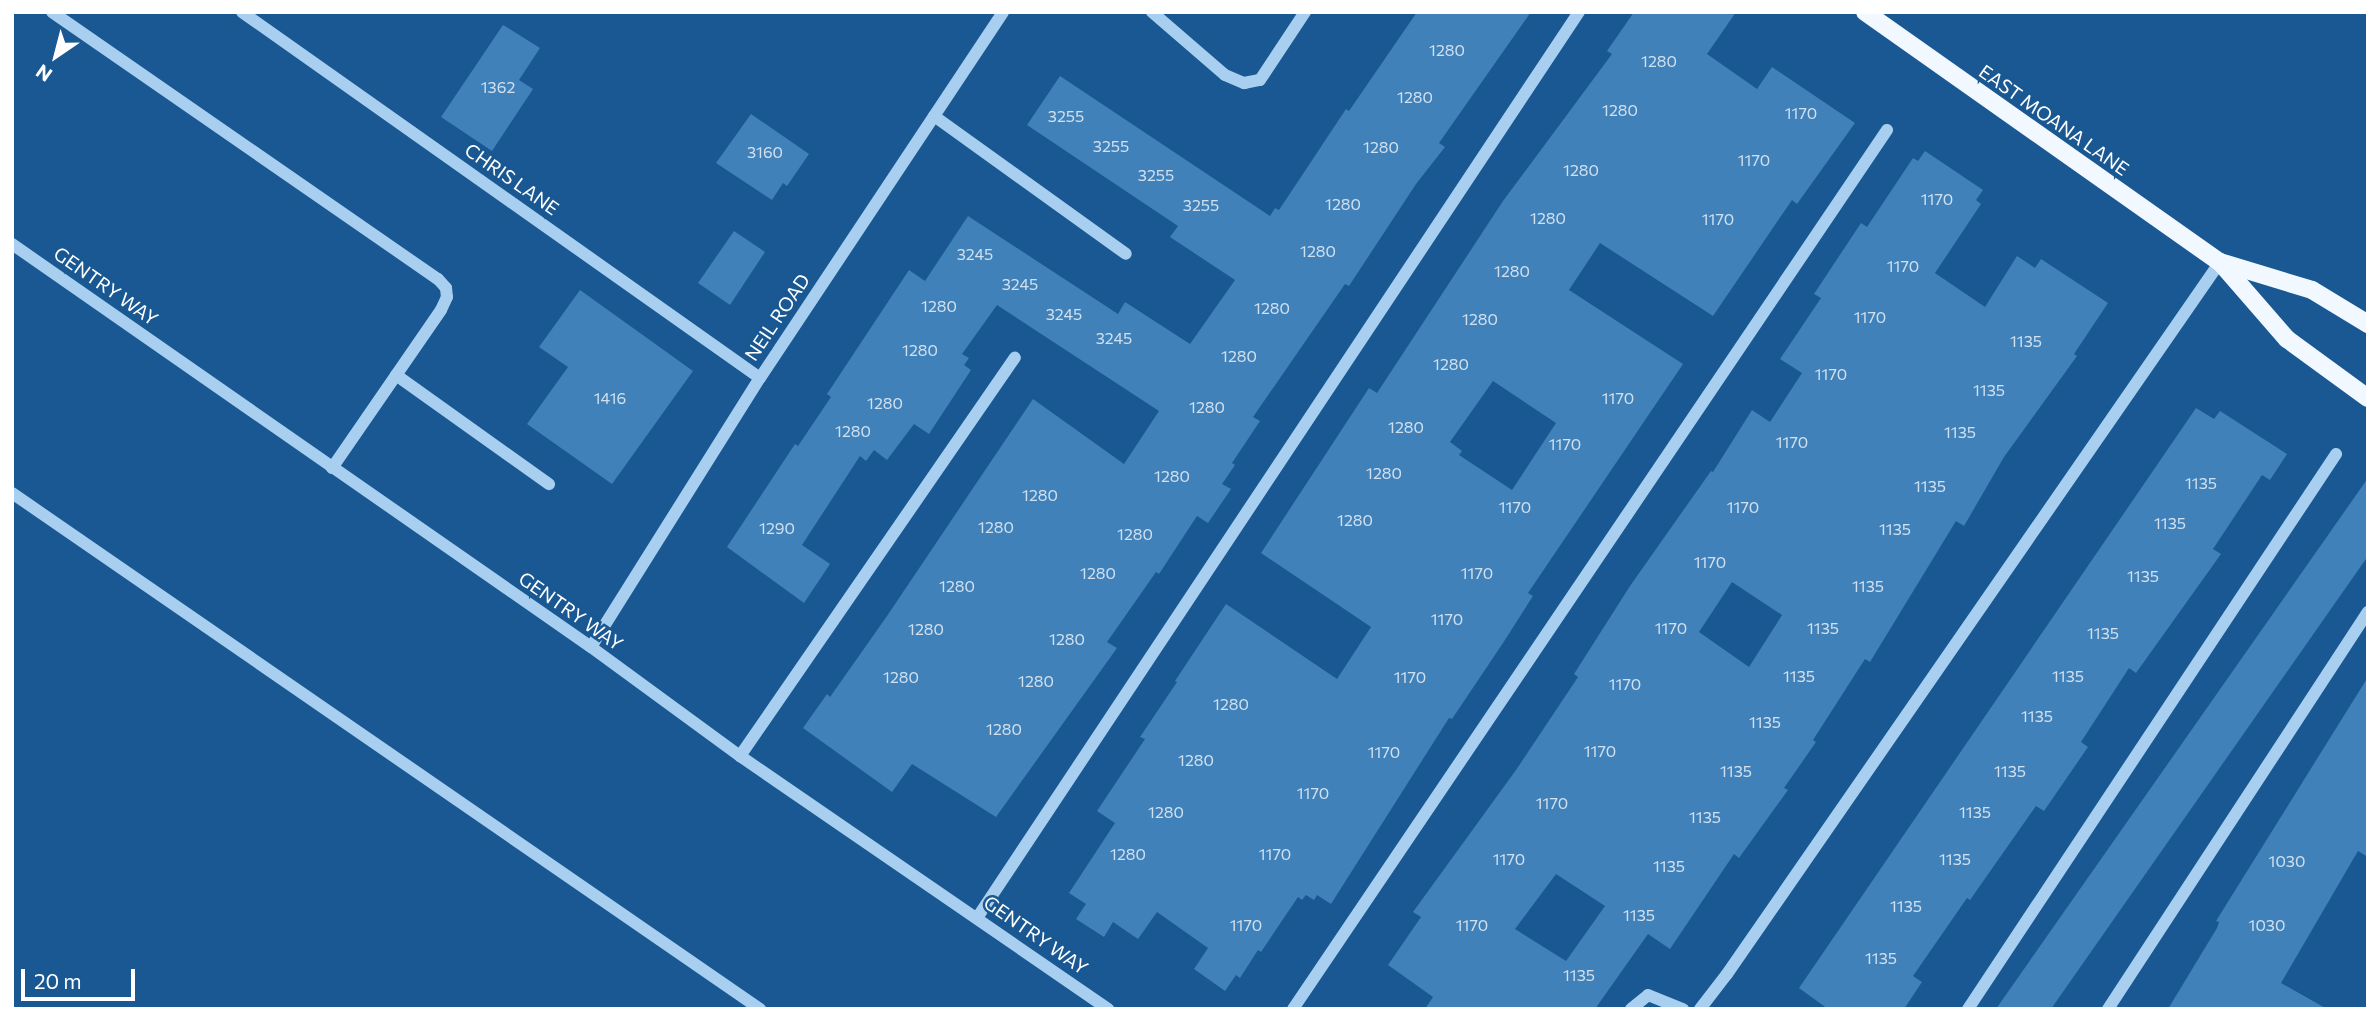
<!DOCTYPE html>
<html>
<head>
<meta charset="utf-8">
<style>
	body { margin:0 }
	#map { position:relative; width:2380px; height:1021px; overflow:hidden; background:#195892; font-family:Commissioner,sans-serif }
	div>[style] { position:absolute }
	.building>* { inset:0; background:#4181ba }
	.minor>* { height:12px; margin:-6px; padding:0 6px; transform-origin:6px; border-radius:6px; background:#a8cff0 }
	.major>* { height:18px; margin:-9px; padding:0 9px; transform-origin:9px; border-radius:9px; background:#f1f8ff }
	span { translate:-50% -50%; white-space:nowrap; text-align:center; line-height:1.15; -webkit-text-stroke:5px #195892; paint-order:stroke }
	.number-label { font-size:16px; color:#d0e0ee }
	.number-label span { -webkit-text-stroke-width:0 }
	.street-label { font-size:19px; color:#fff }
	.frame { position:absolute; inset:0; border:14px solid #fff; pointer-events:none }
	.north { position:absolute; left:21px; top:21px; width:70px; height:70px; -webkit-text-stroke:5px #195892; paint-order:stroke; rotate:215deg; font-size:19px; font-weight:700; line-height:28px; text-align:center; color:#fff }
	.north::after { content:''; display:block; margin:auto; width:24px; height:32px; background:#fff; clip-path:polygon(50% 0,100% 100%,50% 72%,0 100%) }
	.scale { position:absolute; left:21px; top:969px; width:114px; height:32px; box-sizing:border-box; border:4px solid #fff; border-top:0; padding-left:9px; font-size:21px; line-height:24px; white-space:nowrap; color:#fff; -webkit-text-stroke:5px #195892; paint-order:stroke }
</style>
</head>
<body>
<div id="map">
	<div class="building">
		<i style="clip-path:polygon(1417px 12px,1531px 12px,1439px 143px,1445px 147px,1416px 184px,1349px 286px,1345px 284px,1253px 417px,1260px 421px,1232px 463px,1235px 465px,1222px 484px,1231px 489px,1208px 523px,1197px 516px,1159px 574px,1156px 572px,1107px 642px,1117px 648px,1112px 655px,996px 817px,912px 764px,892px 792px,803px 728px,827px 694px,830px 697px,887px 616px,1033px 399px,1124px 464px,1159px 411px,997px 305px,962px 354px,969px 358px,964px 365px,971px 370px,929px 434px,914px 424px,887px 460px,874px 450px,866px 461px,860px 456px,802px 545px,830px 564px,804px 603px,727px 547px,795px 444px,798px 446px,831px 397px,827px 394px,909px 270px,925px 281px,968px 216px,1118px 314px,1125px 302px,1190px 344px,1235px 280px,1170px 237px,1178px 226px,1027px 125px,1060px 76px,1270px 216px,1275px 208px,1279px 210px,1346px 109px,1349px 111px)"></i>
		<i style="clip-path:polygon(evenodd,1634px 12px,1736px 12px,1707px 54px,1757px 89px,1772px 67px,1855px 123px,1797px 204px,1792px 200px,1713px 316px,1600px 243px,1569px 290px,1683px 364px,1528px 593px,1533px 596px,1503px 643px,1452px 719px,1449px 718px,1331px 904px,1317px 895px,1314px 900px,1306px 895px,1302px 900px,1298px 897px,1261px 952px,1258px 950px,1240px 978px,1236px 975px,1225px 991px,1194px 969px,1208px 948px,1157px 912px,1138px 939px,1113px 922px,1104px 937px,1076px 919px,1086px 904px,1069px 893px,1115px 823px,1097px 811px,1145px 739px,1140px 737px,1177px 682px,1175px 681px,1226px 604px,1337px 679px,1371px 627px,1261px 553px,1369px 388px,1377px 393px,1503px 201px,1612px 54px,1607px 51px,1634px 12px,1493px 381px,1556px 423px,1512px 490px,1459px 455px,1462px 451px,1450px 442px,1493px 381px)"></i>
		<i style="clip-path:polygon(503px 25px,540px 48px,519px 80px,533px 89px,492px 151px,441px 117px)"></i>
		<i style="clip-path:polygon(751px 114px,809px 154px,787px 186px,783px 183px,772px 200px,716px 163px)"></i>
		<i style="clip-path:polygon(evenodd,1925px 151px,1983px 190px,1976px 200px,1981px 204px,1935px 273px,1985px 307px,2017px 256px,2035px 268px,2041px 259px,2108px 303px,2074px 354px,2077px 356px,2004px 457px,1964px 526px,1956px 521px,1870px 662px,1865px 659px,1813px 740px,1816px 742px,1784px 788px,1788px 790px,1739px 858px,1734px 854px,1670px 949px,1648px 934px,1595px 1009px,1425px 1009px,1433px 997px,1388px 965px,1421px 917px,1413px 912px,1516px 770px,1578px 677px,1574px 674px,1630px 586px,1711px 471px,1713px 472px,1752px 410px,1770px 422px,1802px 373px,1780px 359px,1821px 298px,1814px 294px,1861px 223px,1867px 227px,1913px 158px,1918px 161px,1925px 151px,1732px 582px,1782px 615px,1749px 667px,1699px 632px,1732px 582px,1925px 151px,1556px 874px,1605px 906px,1566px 961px,1515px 929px,1556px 874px)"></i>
		<i style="clip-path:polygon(734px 231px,765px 252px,730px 305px,698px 283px)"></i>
		<i style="clip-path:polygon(580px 290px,693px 371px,612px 484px,527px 424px,568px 367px,539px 347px)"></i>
		<i style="clip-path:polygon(2196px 408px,2214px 419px,2220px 411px,2287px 454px,2270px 480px,2262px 475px,2213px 549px,2221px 554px,2136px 673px,2129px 668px,2081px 742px,2088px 747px,2044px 811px,2036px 806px,1970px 900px,1967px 898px,1913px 976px,1922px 982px,1904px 1009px,1828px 1009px,1799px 988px)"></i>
		<i style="clip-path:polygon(2368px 478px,2368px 556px,2051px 1009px,1996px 1009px)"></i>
		<i style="clip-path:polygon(2368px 677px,2368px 857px,2358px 851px,2281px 983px,2327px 1009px,2168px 1009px,2217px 928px,2219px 922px,2216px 921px)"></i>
	</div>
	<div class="minor">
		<i style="left:52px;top:12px;width:469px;rotate:34.7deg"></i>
		<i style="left:438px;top:279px;width:12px;rotate:48deg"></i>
		<i style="left:446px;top:288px;width:9px;rotate:84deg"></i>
		<i style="left:447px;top:297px;width:14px;rotate:115deg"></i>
		<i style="left:441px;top:310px;width:192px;rotate:124.6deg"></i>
		<i style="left:242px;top:12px;width:634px;rotate:35.24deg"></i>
		<i style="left:1152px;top:12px;width:96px;rotate:40.8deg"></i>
		<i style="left:1225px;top:75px;width:21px;rotate:23deg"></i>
		<i style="left:1244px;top:83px;width:16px;rotate:-11deg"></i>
		<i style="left:1260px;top:80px;width:82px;rotate:-56.5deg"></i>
		<i style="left:934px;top:116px;width:236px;rotate:35.7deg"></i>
		<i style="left:12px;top:244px;width:705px;rotate:34.84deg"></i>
		<i style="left:591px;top:647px;width:185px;rotate:36.2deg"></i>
		<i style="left:740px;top:756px;width:447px;rotate:34.5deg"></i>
		<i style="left:396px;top:375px;width:188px;rotate:35.5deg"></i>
		<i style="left:12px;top:493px;width:909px;rotate:34.6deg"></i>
		<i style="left:591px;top:647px;width:318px;rotate:-57.9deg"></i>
		<i style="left:760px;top:378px;width:439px;rotate:-56.4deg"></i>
		<i style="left:740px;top:756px;width:484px;rotate:-55.4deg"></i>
		<i style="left:977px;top:918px;width:1088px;rotate:-56.4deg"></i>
		<i style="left:1293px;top:1009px;width:1061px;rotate:-55.95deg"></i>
		<i style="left:1631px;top:1009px;width:22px;rotate:-39deg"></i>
		<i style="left:1648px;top:995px;width:38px;rotate:22deg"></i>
		<i style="left:1700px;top:1009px;width:44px;rotate:-52.4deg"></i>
		<i style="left:1727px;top:974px;width:866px;rotate:-55.3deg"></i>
		<i style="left:1968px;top:1009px;width:666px;rotate:-56.45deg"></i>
		<i style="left:2108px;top:1009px;width:475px;rotate:-56.8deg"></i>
	</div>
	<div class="major">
		<i style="left:1865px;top:12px;width:434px;rotate:35.2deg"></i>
		<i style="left:2220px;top:262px;width:102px;rotate:49deg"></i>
		<i style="left:2287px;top:339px;width:100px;rotate:36.1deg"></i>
		<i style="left:2220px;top:262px;width:96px;rotate:16.9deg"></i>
		<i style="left:2312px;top:290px;width:66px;rotate:31.3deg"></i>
	</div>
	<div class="number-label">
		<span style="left:1447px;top:50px">1280</span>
		<span style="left:1659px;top:61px">1280</span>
		<span style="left:498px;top:87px">1362</span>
		<span style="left:1415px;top:97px">1280</span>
		<span style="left:1620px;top:110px">1280</span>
		<span style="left:1801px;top:113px">1170</span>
		<span style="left:1066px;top:116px">3255</span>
		<span style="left:1111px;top:146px">3255</span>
		<span style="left:1381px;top:147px">1280</span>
		<span style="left:765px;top:152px">3160</span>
		<span style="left:1754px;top:160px">1170</span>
		<span style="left:1581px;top:170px">1280</span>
		<span style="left:1156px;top:175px">3255</span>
		<span style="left:1937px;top:199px">1170</span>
		<span style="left:1343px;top:204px">1280</span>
		<span style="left:1201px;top:205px">3255</span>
		<span style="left:1548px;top:218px">1280</span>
		<span style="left:1718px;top:219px">1170</span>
		<span style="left:1318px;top:251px">1280</span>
		<span style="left:975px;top:254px">3245</span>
		<span style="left:1903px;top:266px">1170</span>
		<span style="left:1512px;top:271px">1280</span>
		<span style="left:1020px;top:284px">3245</span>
		<span style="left:939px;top:306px">1280</span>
		<span style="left:1272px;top:308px">1280</span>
		<span style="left:1064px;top:314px">3245</span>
		<span style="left:1870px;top:317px">1170</span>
		<span style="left:1480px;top:319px">1280</span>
		<span style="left:1114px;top:338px">3245</span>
		<span style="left:2026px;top:341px">1135</span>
		<span style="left:920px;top:350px">1280</span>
		<span style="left:1239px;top:356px">1280</span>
		<span style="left:1451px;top:364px">1280</span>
		<span style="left:1831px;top:374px">1170</span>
		<span style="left:1989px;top:390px">1135</span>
		<span style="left:610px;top:398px">1416</span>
		<span style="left:1618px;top:398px">1170</span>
		<span style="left:885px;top:403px">1280</span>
		<span style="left:1207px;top:407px">1280</span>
		<span style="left:1406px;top:427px">1280</span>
		<span style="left:853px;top:431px">1280</span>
		<span style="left:1960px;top:432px">1135</span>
		<span style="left:1792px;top:442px">1170</span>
		<span style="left:1565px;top:444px">1170</span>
		<span style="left:1384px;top:473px">1280</span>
		<span style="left:1172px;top:476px">1280</span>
		<span style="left:2201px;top:483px">1135</span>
		<span style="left:1930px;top:486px">1135</span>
		<span style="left:1040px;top:495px">1280</span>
		<span style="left:1515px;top:507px">1170</span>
		<span style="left:1743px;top:507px">1170</span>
		<span style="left:1355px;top:520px">1280</span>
		<span style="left:2170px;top:523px">1135</span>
		<span style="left:996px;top:527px">1280</span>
		<span style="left:777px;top:528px">1290</span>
		<span style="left:1895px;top:529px">1135</span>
		<span style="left:1135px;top:534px">1280</span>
		<span style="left:1710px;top:562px">1170</span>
		<span style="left:1098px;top:573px">1280</span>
		<span style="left:1477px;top:573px">1170</span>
		<span style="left:2143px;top:576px">1135</span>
		<span style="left:957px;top:586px">1280</span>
		<span style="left:1868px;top:586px">1135</span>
		<span style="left:1447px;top:619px">1170</span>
		<span style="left:1671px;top:628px">1170</span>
		<span style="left:1823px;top:628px">1135</span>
		<span style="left:926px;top:629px">1280</span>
		<span style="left:2103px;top:633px">1135</span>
		<span style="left:1067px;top:639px">1280</span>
		<span style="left:1799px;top:676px">1135</span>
		<span style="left:2068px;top:676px">1135</span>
		<span style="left:901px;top:677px">1280</span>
		<span style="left:1410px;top:677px">1170</span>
		<span style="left:1036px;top:681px">1280</span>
		<span style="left:1625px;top:684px">1170</span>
		<span style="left:1231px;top:704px">1280</span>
		<span style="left:2037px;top:716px">1135</span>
		<span style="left:1765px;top:722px">1135</span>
		<span style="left:1004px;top:729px">1280</span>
		<span style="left:1600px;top:751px">1170</span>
		<span style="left:1384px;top:752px">1170</span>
		<span style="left:1196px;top:760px">1280</span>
		<span style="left:1736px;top:771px">1135</span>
		<span style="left:2010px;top:771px">1135</span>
		<span style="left:1313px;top:793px">1170</span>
		<span style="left:1552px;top:803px">1170</span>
		<span style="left:1166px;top:812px">1280</span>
		<span style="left:1975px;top:812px">1135</span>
		<span style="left:1705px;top:817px">1135</span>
		<span style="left:1128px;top:854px">1280</span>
		<span style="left:1275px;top:854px">1170</span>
		<span style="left:1509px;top:859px">1170</span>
		<span style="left:1955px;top:859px">1135</span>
		<span style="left:2287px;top:861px">1030</span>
		<span style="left:1669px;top:866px">1135</span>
		<span style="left:1906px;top:906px">1135</span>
		<span style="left:1639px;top:915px">1135</span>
		<span style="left:1246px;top:925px">1170</span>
		<span style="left:1472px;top:925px">1170</span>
		<span style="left:2267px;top:925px">1030</span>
		<span style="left:1881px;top:958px">1135</span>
		<span style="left:1579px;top:975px">1135</span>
	</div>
	<div class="street-label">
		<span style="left:2054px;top:120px;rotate:35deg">EAST MOANA LANE</span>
		<span style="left:512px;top:179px;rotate:35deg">CHRIS LANE</span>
		<span style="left:106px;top:286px;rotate:35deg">GENTRY WAY</span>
		<span style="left:777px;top:317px;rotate:-56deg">NEIL ROAD</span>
		<span style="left:571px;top:611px;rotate:35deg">GENTRY WAY</span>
		<span style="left:1036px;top:935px;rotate:35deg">GENTRY WAY</span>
	</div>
	<div class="frame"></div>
	<div class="north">N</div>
	<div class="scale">20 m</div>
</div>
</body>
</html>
